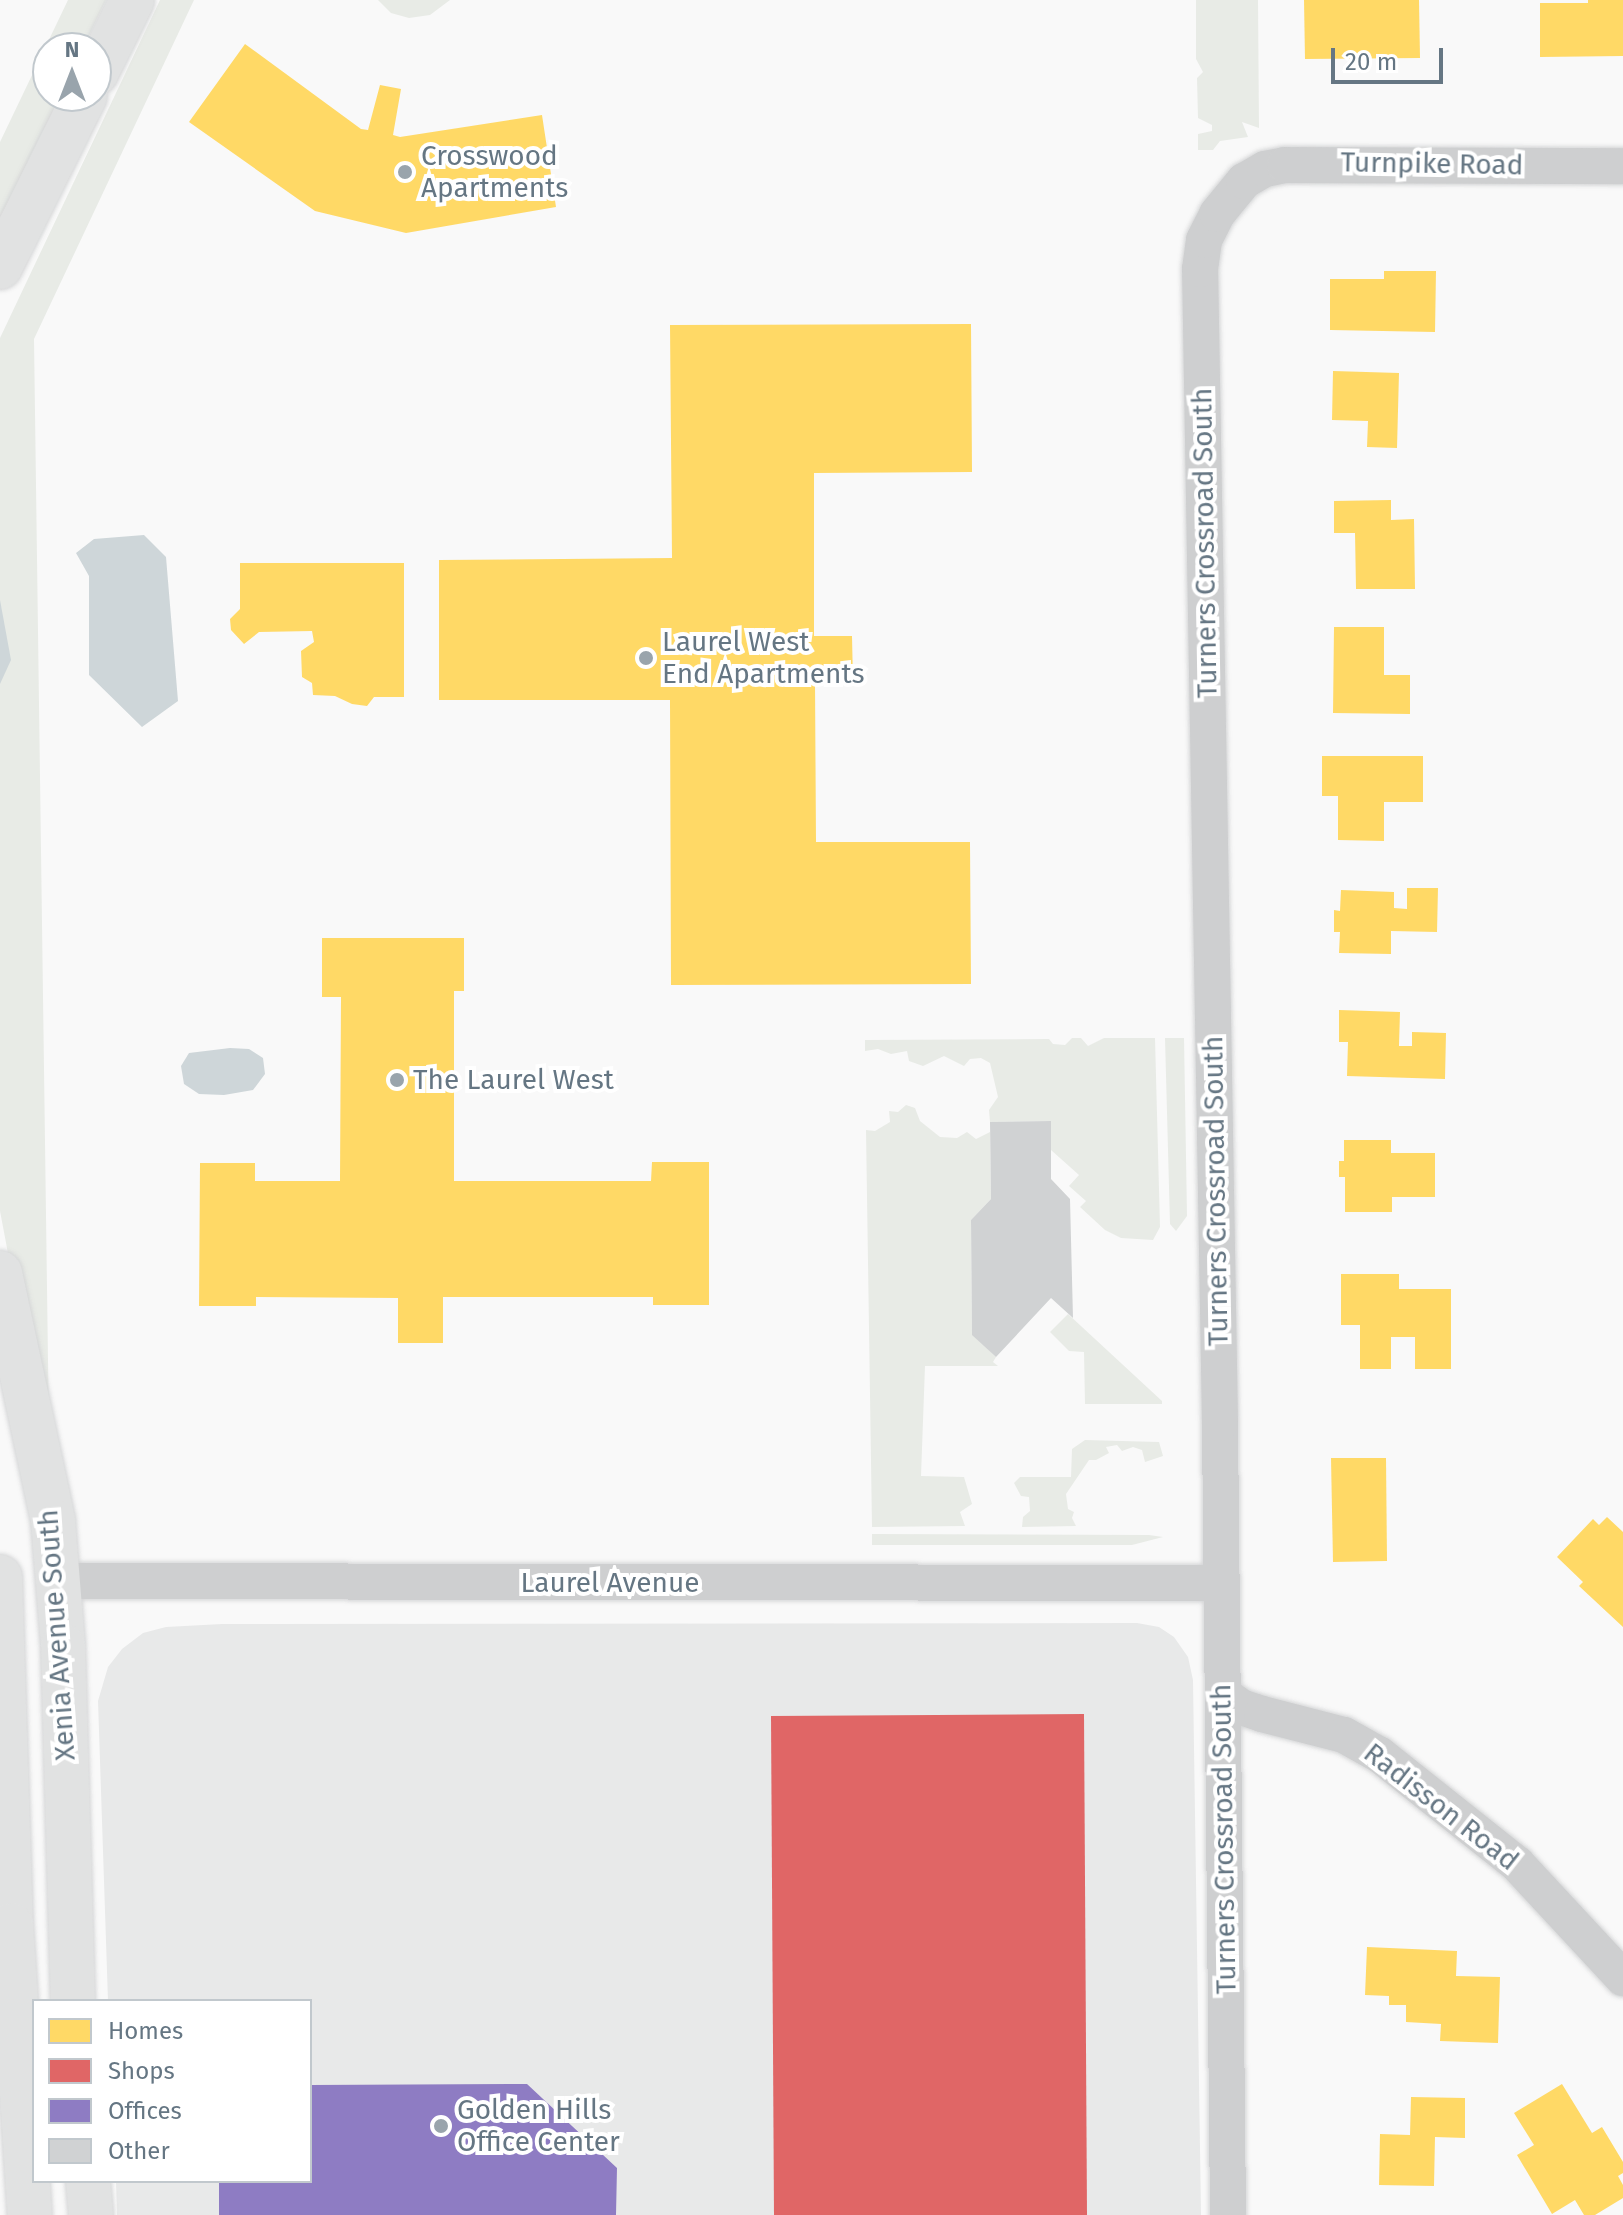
<!DOCTYPE html>
<html>
<head>
<meta charset="utf-8">
<style>
	body { margin:0 }
	#map { position:relative; width:1623px; height:2215px; overflow:hidden; background:#f9f9f9; font-family:"Fira Sans",sans-serif }
	div>[style] { position:absolute }
	.built>* { inset:0; background:#e8e9e9 }
	.green>* { inset:0; background:#e8ebe6 }
	.water>* { inset:0; background:#ced6d9 }
	.homes>* { inset:0; background:#ffd966 }
	.shops>* { inset:0; background:#e06666 }
	.offices>* { inset:0; background:#8e7cc3 }
	.building>* { inset:0; background:#d0d2d3 }
	.roads { filter:drop-shadow(0 0 2px #d5d6d7) drop-shadow(0 0 2px #d5d6d7) }
	.street>* { height:36px; margin:-18px; padding:0 18px; transform-origin:18px; border-radius:18px; background:#cecfd0 }
	.secondary>* { height:44px; margin:-22px; padding:0 22px; transform-origin:22px; border-radius:22px; background:#e1e2e2 }
	.dots>* { width:22px; height:22px; translate:-50% -50%; box-sizing:border-box; border:4px solid #fff; border-radius:50% }
	span { translate:-50% -50%; white-space:nowrap; text-align:center; line-height:1.15; -webkit-text-stroke:8px #fff; paint-order:stroke }
	.poi-label { font-size:28px; color:#657683 }
	.left { translate:0 -50%; text-align:left }
	.street-label { font-size:28px; color:#657683 }
	.legend { position:absolute; left:32px; top:1999px; width:280px; height:184px; box-sizing:border-box; background:#fff; border:2px solid #c1c8cd; margin:0; padding:10px 14px; list-style:none; font-size:24px; color:#657683 }
	.legend li { display:flex; align-items:center; gap:16px; height:40px }
	.legend b { width:40px; border:2px solid #c1c8cd }
	.north { position:absolute; left:32px; top:32px; width:80px; height:80px; box-sizing:border-box; background:#fff; border:2px solid #c1c8cd; border-radius:50%; rotate:0deg; font-size:22px; font-weight:700; line-height:32px; text-align:center; color:#657683 }
	.north::after { content:''; display:block; margin:auto; width:28px; height:36px; background:#99a4ac; clip-path:polygon(50% 0,100% 100%,50% 72%,0 100%) }
	.scale { position:absolute; left:1331px; top:48px; width:112px; height:36px; box-sizing:border-box; border:4px solid #657683; border-top:0; padding-left:10px; font-size:24px; line-height:28px; white-space:nowrap; color:#657683; -webkit-text-stroke:6px #fff; paint-order:stroke }
</style>
</head>
<body>
<div id="map">
	<div class="built">
		<i style="clip-path:polygon(1137px 1623px,1159px 1627px,1174px 1637px,1188px 1657px,1193px 1680px,1201px 2215px,117px 2215px,116px 2181px,310px 2181px,310px 2001px,108px 2001px,98px 1701px,108px 1667px,122px 1649px,143px 1633px,166px 1627px,222px 1624px)"></i>
	</div>
	<div class="green">
		<i style="clip-path:polygon(68px 0,106px 0,83px 48px,48px 48px,48px 96px,61px 96px,0 223px,0 142px)"></i>
		<i style="clip-path:polygon(160px 0,194px 0,34px 339px,49px 1433px,28px 1359px,0 1211px,0 338px)"></i>
		<i style="clip-path:polygon(378px 0,450px 0,430px 15px,409px 18px,391px 13px)"></i>
		<i style="clip-path:polygon(1196px 0,1258px 0,1259px 128px,1242px 122px,1248px 137px,1220px 141px,1213px 150px,1198px 150px,1198px 134px,1212px 131px,1212px 125px,1198px 118px,1197px 78px,1203px 72px,1196px 59px)"></i>
		<i style="clip-path:polygon(1072px 1038px,1081px 1038px,1088px 1046px,1104px 1038px,1155px 1038px,1160px 1227px,1153px 1240px,1121px 1238px,1105px 1230px,1080px 1207px,1086px 1201px,1069px 1186px,1079px 1175px,1051px 1150px,1051px 1121px,990px 1122px,989px 1110px,998px 1097px,990px 1063px,981px 1058px,970px 1059px,964px 1066px,944px 1056px,923px 1066px,909px 1061px,907px 1051px,891px 1054px,878px 1049px,865px 1051px,865px 1040px,1049px 1039px,1053px 1044px,1065px 1045px)"></i>
		<i style="clip-path:polygon(1165px 1038px,1184px 1038px,1187px 1216px,1176px 1231px,1170px 1224px)"></i>
		<i style="clip-path:polygon(906px 1105px,915px 1108px,920px 1121px,940px 1137px,957px 1138px,967px 1132px,976px 1139px,990px 1132px,991px 1199px,971px 1220px,972px 1334px,996px 1357px,993px 1362px,998px 1366px,925px 1366px,921px 1476px,964px 1477px,972px 1504px,960px 1512px,965px 1526px,872px 1527px,866px 1130px,875px 1131px,890px 1122px,889px 1111px,898px 1112px)"></i>
		<i style="clip-path:polygon(1068px 1314px,1162px 1401px,1162px 1404px,1085px 1404px,1084px 1352px,1069px 1351px,1050px 1332px)"></i>
		<i style="clip-path:polygon(1085px 1440px,1159px 1442px,1163px 1456px,1145px 1462px,1142px 1450px,1133px 1447px,1122px 1451px,1117px 1445px,1106px 1447px,1109px 1453px,1096px 1460px,1089px 1460px,1066px 1494px,1068px 1509px,1074px 1512px,1072px 1518px,1076px 1526px,1022px 1527px,1023px 1517px,1030px 1511px,1029px 1497px,1021px 1496px,1014px 1483px,1020px 1477px,1071px 1477px,1072px 1449px)"></i>
		<i style="clip-path:polygon(872px 1534px,1149px 1535px,1163px 1537px,1132px 1545px,872px 1545px)"></i>
	</div>
	<div class="water">
		<i style="clip-path:polygon(144px 535px,166px 557px,178px 701px,142px 727px,89px 675px,89px 576px,76px 553px,94px 539px)"></i>
		<i style="clip-path:polygon(0 600px,11px 660px,0 684px)"></i>
		<i style="clip-path:polygon(230px 1048px,249px 1049px,263px 1058px,265px 1074px,253px 1090px,224px 1095px,199px 1094px,184px 1084px,181px 1066px,189px 1053px)"></i>
	</div>
	<div class="homes">
		<i style="clip-path:polygon(1304px 0,1419px 0,1420px 58px,1305px 59px)"></i>
		<i style="clip-path:polygon(1588px 0,1623px 0,1623px 56px,1540px 57px,1540px 3px,1588px 3px)"></i>
		<i style="clip-path:polygon(245px 44px,361px 129px,368px 130px,380px 85px,401px 89px,393px 135px,400px 137px,542px 115px,556px 207px,406px 233px,315px 211px,189px 122px)"></i>
		<i style="clip-path:polygon(1384px 271px,1436px 271px,1435px 332px,1330px 330px,1330px 279px,1384px 279px)"></i>
		<i style="clip-path:polygon(971px 324px,972px 472px,814px 473px,814px 636px,852px 636px,853px 681px,815px 682px,816px 842px,970px 842px,971px 984px,671px 985px,670px 700px,439px 700px,439px 560px,672px 558px,670px 325px)"></i>
		<i style="clip-path:polygon(1333px 371px,1399px 373px,1397px 448px,1367px 447px,1368px 421px,1332px 420px)"></i>
		<i style="clip-path:polygon(1391px 500px,1391px 520px,1414px 519px,1415px 589px,1356px 589px,1355px 533px,1334px 533px,1334px 501px)"></i>
		<i style="clip-path:polygon(240px 563px,404px 563px,404px 697px,374px 697px,367px 706px,352px 704px,335px 696px,313px 695px,312px 683px,302px 677px,301px 651px,314px 642px,312px 631px,259px 632px,244px 644px,231px 630px,230px 619px,240px 609px)"></i>
		<i style="clip-path:polygon(1334px 627px,1384px 627px,1384px 675px,1410px 675px,1410px 714px,1333px 713px)"></i>
		<i style="clip-path:polygon(1322px 756px,1423px 756px,1423px 802px,1384px 802px,1384px 841px,1338px 840px,1338px 796px,1322px 796px)"></i>
		<i style="clip-path:polygon(1407px 888px,1438px 888px,1437px 932px,1391px 931px,1391px 954px,1339px 953px,1340px 932px,1334px 932px,1334px 910px,1340px 911px,1341px 890px,1394px 892px,1394px 908px,1407px 909px)"></i>
		<i style="clip-path:polygon(322px 938px,464px 938px,464px 991px,454px 991px,454px 1181px,651px 1181px,652px 1162px,709px 1162px,709px 1305px,653px 1305px,653px 1297px,443px 1297px,443px 1343px,398px 1343px,398px 1298px,256px 1297px,256px 1306px,199px 1306px,200px 1163px,255px 1163px,255px 1181px,340px 1181px,341px 997px,322px 997px)"></i>
		<i style="clip-path:polygon(1339px 1010px,1400px 1012px,1399px 1046px,1412px 1046px,1412px 1032px,1446px 1033px,1445px 1079px,1347px 1076px,1348px 1042px,1339px 1042px)"></i>
		<i style="clip-path:polygon(1344px 1140px,1391px 1140px,1391px 1153px,1435px 1153px,1435px 1197px,1392px 1197px,1392px 1212px,1345px 1212px,1345px 1177px,1339px 1177px,1339px 1161px,1344px 1161px)"></i>
		<i style="clip-path:polygon(1341px 1274px,1399px 1274px,1399px 1289px,1451px 1289px,1451px 1369px,1415px 1369px,1415px 1337px,1391px 1337px,1391px 1369px,1360px 1369px,1360px 1325px,1341px 1325px)"></i>
		<i style="clip-path:polygon(1331px 1458px,1386px 1458px,1387px 1561px,1333px 1562px)"></i>
		<i style="clip-path:polygon(1607px 1517px,1623px 1532px,1623px 1627px,1579px 1586px,1583px 1582px,1557px 1557px,1593px 1519px,1599px 1525px)"></i>
		<i style="clip-path:polygon(1367px 1947px,1457px 1951px,1456px 1976px,1500px 1977px,1498px 2043px,1440px 2041px,1441px 2024px,1406px 2022px,1406px 2005px,1389px 2005px,1389px 1996px,1365px 1995px)"></i>
		<i style="clip-path:polygon(1562px 2084px,1592px 2133px,1602px 2127px,1623px 2162px,1623px 2173px,1618px 2176px,1623px 2185px,1623px 2198px,1595px 2215px,1584px 2215px,1575px 2200px,1552px 2214px,1517px 2155px,1534px 2145px,1514px 2113px)"></i>
		<i style="clip-path:polygon(1411px 2097px,1465px 2098px,1465px 2138px,1435px 2137px,1434px 2186px,1379px 2185px,1380px 2134px,1410px 2135px)"></i>
	</div>
	<div class="shops">
		<i style="clip-path:polygon(1084px 1714px,1087px 2215px,774px 2215px,771px 1716px)"></i>
	</div>
	<div class="offices">
		<i style="clip-path:polygon(527px 2084px,617px 2168px,616px 2215px,219px 2215px,219px 2181px,310px 2181px,310px 2085px)"></i>
	</div>
	<div class="building">
		<i style="clip-path:polygon(1051px 1121px,1051px 1179px,1070px 1199px,1073px 1318px,1051px 1298px,996px 1357px,972px 1335px,971px 1220px,991px 1199px,990px 1122px)"></i>
	</div>
	<div class="roads">
		<div class="street">
			<i style="left:58px;top:1581px;width:1162px;rotate:0.1deg"></i>
			<i style="left:1223px;top:1694px;width:22px;rotate:36deg"></i>
			<i style="left:1241px;top:1707px;width:22px;rotate:18deg"></i>
			<i style="left:1262px;top:1714px;width:85px;rotate:14.4deg"></i>
			<i style="left:1344px;top:1735px;width:41px;rotate:29.1deg"></i>
			<i style="left:1380px;top:1755px;width:175px;rotate:38.5deg"></i>
			<i style="left:1517px;top:1864px;width:156px;rotate:47.1deg"></i>
			<i style="left:1228px;top:2215px;width:792px;rotate:-90.58deg"></i>
			<i style="left:1220px;top:1423px;width:1154px;rotate:-90.99deg"></i>
			<i style="left:1200px;top:269px;width:29px;rotate:-82deg"></i>
			<i style="left:1204px;top:240px;width:29px;rotate:-63deg"></i>
			<i style="left:1217px;top:214px;width:43px;rotate:-50.7deg"></i>
			<i style="left:1244px;top:181px;width:24px;rotate:-30deg"></i>
			<i style="left:1265px;top:169px;width:20px;rotate:-11deg"></i>
			<i style="left:1285px;top:165px;width:338px;rotate:0.2deg"></i>
		</div>
		<div class="secondary">
			<i style="left:96px;top:73px;width:81px;rotate:-63.7deg"></i>
			<i style="left:0;top:267px;width:191px;rotate:-63.6deg"></i>
			<i style="left:0;top:1273px;width:254px;rotate:77.9deg"></i>
			<i style="left:53px;top:1521px;width:125px;rotate:85.4deg"></i>
			<i style="left:63px;top:1646px;width:355px;rotate:88.4deg"></i>
			<i style="left:0;top:1577px;width:348px;rotate:88.2deg"></i>
			<i style="left:11px;top:1925px;width:291px;rotate:86.3deg"></i>
			<i style="left:88px;top:2181px;width:34px;rotate:85deg"></i>
		</div>
	</div>
	<div class="dots">
		<i style="left:405px;top:172px;background:#99a4ac"></i>
		<i style="left:646px;top:658px;background:#99a4ac"></i>
		<i style="left:397px;top:1080px;background:#99a4ac"></i>
		<i style="left:441px;top:2126px;background:#99a4ac"></i>
	</div>
	<div class="poi-label">
		<span class="left" style="left:421px;top:172px">Crosswood<br>Apartments</span>
		<span class="left" style="left:662px;top:658px">Laurel West<br>End Apartments</span>
		<span class="left" style="left:413px;top:1080px">The Laurel West</span>
		<span class="left" style="left:457px;top:2126px">Golden Hills<br>Office Center</span>
	</div>
	<div class="street-label">
		<span style="left:1432px;top:164px;rotate:1deg">Turnpike Road</span>
		<span style="left:1205px;top:543px;rotate:-91deg">Turners Crossroad South</span>
		<span style="left:1216px;top:1191px;rotate:-91deg">Turners Crossroad South</span>
		<span style="left:610px;top:1583px">Laurel Avenue</span>
		<span style="left:57px;top:1635px;rotate:-94deg">Xenia Avenue South</span>
		<span style="left:1441px;top:1807px;rotate:38deg">Radisson Road</span>
		<span style="left:1224px;top:1839px;rotate:-91deg">Turners Crossroad South</span>
	</div>
	<ul class="legend">
	<li><b style="height:22px;background:#ffd966"></b>Homes</li>
	<li><b style="height:22px;background:#e06666"></b>Shops</li>
	<li><b style="height:22px;background:#8e7cc3"></b>Offices</li>
	<li><b style="height:22px;background:#d0d2d3"></b>Other</li>
	</ul>
	<div class="north">N</div>
	<div class="scale">20 m</div>
</div>
</body>
</html>
